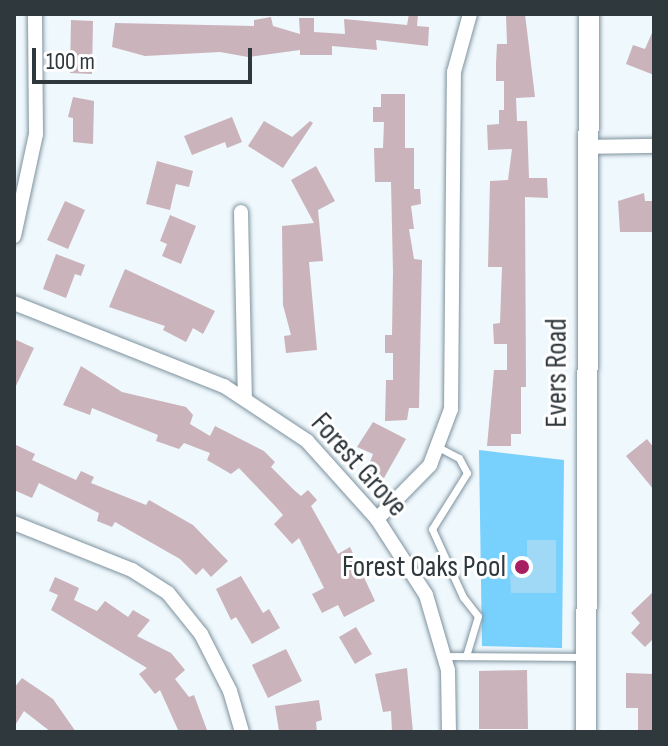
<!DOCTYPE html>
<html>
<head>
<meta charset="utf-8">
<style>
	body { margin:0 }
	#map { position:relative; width:668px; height:746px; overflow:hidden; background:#eff8fd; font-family:"Sofia Sans Condensed",sans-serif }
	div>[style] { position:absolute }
	.green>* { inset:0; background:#78d0fc }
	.water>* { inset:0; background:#a0d9f6 }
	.building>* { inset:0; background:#cab3ba }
	.roads { filter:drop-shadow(0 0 2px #7e929e) drop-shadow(0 0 2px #7e929e) }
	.service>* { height:7px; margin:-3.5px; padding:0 3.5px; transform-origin:3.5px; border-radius:3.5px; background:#fff }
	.minor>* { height:14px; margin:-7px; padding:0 7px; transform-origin:7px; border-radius:7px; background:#fff }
	.secondary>* { height:20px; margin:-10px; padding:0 10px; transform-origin:10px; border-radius:10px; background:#fff }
	.dots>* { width:22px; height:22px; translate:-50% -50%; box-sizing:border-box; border:4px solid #fff; border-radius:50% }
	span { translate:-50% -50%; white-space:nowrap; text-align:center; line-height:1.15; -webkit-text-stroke:6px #fff; paint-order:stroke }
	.street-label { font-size:30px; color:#2f383d }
	.poi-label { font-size:30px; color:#2f383d }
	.right { translate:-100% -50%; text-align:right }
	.frame { position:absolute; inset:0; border:16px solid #2f383d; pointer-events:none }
	.scale { position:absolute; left:32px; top:48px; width:220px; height:36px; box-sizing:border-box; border:4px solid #2f383d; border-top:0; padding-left:10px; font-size:24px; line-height:28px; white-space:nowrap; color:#2f383d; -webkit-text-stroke:6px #fff; paint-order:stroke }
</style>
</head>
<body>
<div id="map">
	<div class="green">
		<i style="clip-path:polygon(479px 450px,564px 460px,562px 648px,482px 646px)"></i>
	</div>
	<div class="water">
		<i style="clip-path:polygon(527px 540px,556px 540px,556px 593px,511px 593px,510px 575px,527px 574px)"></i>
	</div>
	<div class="building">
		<i style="clip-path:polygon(409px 14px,418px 14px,417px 26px,429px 27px,428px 46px,376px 40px,377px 50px,332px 46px,332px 55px,300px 55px,300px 50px,248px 57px,220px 52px,145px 56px,112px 47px,115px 23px,254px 26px,254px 20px,271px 17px,273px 26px,300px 34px,299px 18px,314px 18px,314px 32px,345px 34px,344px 19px,407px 25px)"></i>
		<i style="clip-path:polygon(525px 14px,535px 97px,516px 98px,517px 121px,527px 121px,529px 178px,547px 178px,548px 198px,525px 197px,526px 387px,521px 387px,521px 434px,511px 434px,511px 446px,487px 446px,494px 370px,507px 370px,507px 344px,494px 344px,493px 324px,500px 323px,502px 267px,488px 267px,490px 181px,508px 180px,512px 149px,488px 150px,487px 125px,499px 124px,499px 110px,504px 110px,504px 81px,496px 81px,496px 63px,497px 44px,507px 44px,506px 15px)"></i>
		<i style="clip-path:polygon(71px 20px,93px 21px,92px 74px,70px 73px)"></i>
		<i style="clip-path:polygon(654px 28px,654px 75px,626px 64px,633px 45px,645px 49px)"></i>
		<i style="clip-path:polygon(381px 94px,405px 94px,405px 148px,414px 148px,414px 189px,420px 189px,421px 204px,411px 206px,414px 229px,409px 229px,414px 259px,422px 260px,419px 408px,409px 408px,407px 420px,385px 421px,386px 380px,393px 380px,393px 353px,385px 353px,385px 335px,392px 335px,393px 272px,391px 182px,375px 182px,374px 148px,383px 148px,384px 122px,373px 122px,373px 107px,381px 107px)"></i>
		<i style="clip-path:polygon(73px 97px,94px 101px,93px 144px,73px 142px,73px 118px,68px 117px)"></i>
		<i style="clip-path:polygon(232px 117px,242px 142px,227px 148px,225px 142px,192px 155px,184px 136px)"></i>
		<i style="clip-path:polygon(264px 121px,292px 137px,310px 121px,313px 123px,283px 168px,248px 146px)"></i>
		<i style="clip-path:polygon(157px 161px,193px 171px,189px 187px,176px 184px,170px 210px,146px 204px)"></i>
		<i style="clip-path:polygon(316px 166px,335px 201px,318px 210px,323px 261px,309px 262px,317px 350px,286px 353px,284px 336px,291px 335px,283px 305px,282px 226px,314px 223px,291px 180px)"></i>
		<i style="clip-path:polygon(644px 193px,645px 201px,654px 201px,654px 232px,620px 232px,618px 201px)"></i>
		<i style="clip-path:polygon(65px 201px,85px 210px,68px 249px,47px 240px)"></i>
		<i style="clip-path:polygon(170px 215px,196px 226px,181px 264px,162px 256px,167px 244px,160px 241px)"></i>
		<i style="clip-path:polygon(56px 254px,85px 265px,81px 276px,75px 274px,66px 298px,43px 289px)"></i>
		<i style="clip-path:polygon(125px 269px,215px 311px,203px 334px,193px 328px,186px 342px,163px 330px,165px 326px,109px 307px)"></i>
		<i style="clip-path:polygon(14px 339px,34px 348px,14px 390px)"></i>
		<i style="clip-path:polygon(81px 366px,122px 392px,186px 407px,193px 415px,190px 424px,210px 436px,215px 426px,264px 451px,275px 462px,271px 467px,294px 490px,301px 496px,308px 490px,317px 500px,311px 506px,338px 554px,350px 547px,375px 601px,344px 617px,338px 605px,322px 613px,312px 594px,324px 588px,299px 538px,292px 544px,274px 524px,283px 515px,276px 507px,239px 468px,231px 474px,207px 460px,210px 453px,184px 443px,179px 449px,156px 441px,158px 435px,92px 408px,90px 415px,63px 405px)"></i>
		<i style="clip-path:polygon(373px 422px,406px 439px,384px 478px,367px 470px,373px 454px,357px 447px)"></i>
		<i style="clip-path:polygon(647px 439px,654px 448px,654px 490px,626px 456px)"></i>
		<i style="clip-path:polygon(14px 444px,35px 454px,32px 460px,76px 480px,81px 471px,94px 477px,91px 483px,146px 505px,149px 500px,193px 525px,228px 561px,211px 577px,203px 568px,196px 575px,180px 559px,115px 522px,112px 527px,97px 521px,99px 513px,39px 483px,32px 498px,14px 490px)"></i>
		<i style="clip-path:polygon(241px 576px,263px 613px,269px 609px,280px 628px,252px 644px,236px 617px,231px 620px,216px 589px)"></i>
		<i style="clip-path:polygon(55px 577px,79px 588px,74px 600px,97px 611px,105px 601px,128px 617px,133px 610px,150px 620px,137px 636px,171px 653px,185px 670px,175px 679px,189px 697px,194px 695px,207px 730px,179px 732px,160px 690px,155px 694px,139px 674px,147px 668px,51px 610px,58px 595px,49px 591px)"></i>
		<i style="clip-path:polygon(654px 591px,654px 638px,645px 647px,631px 633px,640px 623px,631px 613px)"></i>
		<i style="clip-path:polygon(356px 627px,372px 654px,355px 664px,339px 637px)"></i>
		<i style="clip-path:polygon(286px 649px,302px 681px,268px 698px,252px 665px)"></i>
		<i style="clip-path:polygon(407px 668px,413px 732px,392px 732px,391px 711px,383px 712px,375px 674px)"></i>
		<i style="clip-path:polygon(527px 670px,528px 729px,479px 729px,479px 671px)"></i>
		<i style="clip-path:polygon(626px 673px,654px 674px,654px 732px,638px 732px,638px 708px,626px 708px)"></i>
		<i style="clip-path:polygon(22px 678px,53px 699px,76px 732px,51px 732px,24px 711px,14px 727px,14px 688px)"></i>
		<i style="clip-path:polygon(319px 700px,322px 720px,316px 722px,317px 732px,279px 731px,275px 706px)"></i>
	</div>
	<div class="roads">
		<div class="service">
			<i style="left:440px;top:448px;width:21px;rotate:28deg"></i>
			<i style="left:459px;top:458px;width:17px;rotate:62deg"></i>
			<i style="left:467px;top:473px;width:66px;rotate:122deg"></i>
			<i style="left:432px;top:529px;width:75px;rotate:65.5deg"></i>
			<i style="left:463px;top:597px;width:24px;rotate:52deg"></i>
			<i style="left:478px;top:616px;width:42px;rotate:106.7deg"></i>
			<i style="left:444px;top:656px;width:140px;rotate:0.4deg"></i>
		</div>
		<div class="minor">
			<i style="left:587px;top:147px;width:67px;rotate:-0.9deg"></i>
			<i style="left:241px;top:212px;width:185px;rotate:88.8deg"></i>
			<i style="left:14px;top:236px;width:104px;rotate:-77.8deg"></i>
			<i style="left:36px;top:134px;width:120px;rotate:-90.5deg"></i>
			<i style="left:14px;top:303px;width:226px;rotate:21.6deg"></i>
			<i style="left:224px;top:386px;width:100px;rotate:33.5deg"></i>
			<i style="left:307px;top:441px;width:105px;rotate:48.1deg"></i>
			<i style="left:377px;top:519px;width:90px;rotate:57.2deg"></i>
			<i style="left:426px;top:595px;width:78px;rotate:73.7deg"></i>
			<i style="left:448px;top:670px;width:62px;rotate:89.1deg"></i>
			<i style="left:377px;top:519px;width:76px;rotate:-45.5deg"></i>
			<i style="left:430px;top:465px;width:60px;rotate:-69.4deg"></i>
			<i style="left:451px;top:409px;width:337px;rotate:-89.5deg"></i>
			<i style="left:454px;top:72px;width:60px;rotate:-74.6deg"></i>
			<i style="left:14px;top:523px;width:127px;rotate:21.7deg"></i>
			<i style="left:132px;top:570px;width:43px;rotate:32.6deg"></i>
			<i style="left:168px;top:593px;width:53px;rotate:51.2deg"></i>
			<i style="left:201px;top:634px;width:64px;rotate:63deg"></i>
			<i style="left:230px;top:691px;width:43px;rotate:73.7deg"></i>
		</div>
		<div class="secondary">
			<i style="left:586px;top:732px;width:718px;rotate:-89.76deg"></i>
		</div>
	</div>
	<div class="dots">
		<i style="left:522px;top:567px;background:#a81e63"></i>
	</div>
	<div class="street-label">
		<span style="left:557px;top:373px;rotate:-90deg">Evers Road</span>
		<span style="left:359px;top:465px;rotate:48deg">Forest Grove</span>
	</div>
	<div class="poi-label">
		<span class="right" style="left:506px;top:567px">Forest Oaks Pool</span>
	</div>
	<div class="frame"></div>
	<div class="scale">100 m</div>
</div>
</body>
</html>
